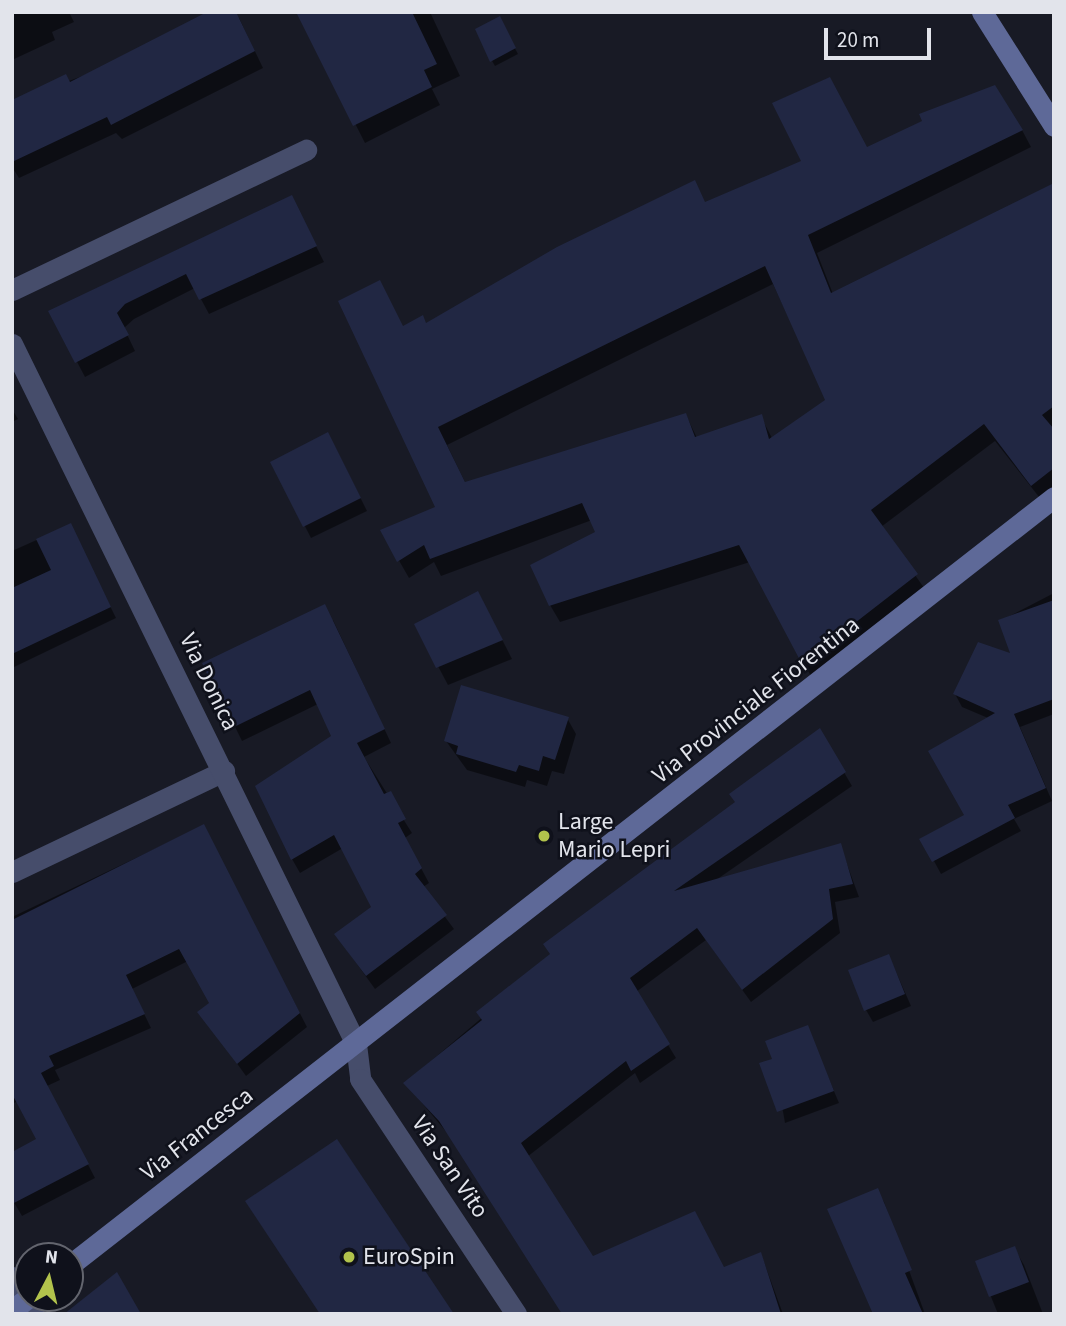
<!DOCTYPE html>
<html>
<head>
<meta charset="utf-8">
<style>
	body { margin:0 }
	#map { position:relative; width:1066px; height:1326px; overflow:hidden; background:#181a25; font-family:"Source Sans 3",sans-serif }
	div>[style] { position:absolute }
	.shadow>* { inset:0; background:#0007 }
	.building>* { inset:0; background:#212743 }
	.minor>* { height:21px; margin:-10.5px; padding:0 10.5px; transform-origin:10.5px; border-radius:10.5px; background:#464d6b }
	.tertiary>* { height:21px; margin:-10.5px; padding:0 10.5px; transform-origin:10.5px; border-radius:10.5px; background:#464d6b }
	.secondary>* { height:21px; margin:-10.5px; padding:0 10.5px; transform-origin:10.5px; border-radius:10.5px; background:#5e6998 }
	.dots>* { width:19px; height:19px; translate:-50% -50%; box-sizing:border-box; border:4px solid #0f111b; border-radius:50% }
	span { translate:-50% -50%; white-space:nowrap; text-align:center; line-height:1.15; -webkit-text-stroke:5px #0f111b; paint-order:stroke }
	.street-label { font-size:24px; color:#e2e4eb }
	.poi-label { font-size:24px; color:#e2e4eb }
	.left { translate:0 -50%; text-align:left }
	.frame { position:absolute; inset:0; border:14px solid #e2e4eb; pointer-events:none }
	.north { position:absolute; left:14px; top:1242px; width:70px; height:70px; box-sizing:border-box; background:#0f111b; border:2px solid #63656e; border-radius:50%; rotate:7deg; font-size:19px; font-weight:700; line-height:28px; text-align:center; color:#e2e4eb }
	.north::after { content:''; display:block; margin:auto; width:24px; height:32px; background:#b2c34c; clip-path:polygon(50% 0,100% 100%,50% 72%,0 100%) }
	.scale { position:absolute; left:824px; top:28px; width:107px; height:32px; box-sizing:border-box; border:4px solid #e2e4eb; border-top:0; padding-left:9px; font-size:21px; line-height:24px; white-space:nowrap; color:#e2e4eb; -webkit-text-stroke:5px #0f111b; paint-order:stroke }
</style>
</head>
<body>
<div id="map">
	<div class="shadow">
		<i style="clip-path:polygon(12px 12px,69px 12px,74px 22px,52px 32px,55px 40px,12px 60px)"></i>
		<i style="clip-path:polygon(298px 12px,430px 12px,460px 76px,432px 89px,440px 105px,365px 143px)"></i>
		<i style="clip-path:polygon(239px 18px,263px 68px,122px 139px,116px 133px,19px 178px,12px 167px,12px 102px)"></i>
		<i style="clip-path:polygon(499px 19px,518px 54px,495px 66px,492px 61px)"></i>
		<i style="clip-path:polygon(evenodd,1022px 130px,1031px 147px,817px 253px,833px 294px,1054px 329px,1054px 493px,1043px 502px,995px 441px,881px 527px,927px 592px,813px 680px,750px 562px,560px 622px,550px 605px,597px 533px,592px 520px,441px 576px,434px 562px,409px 578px,382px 531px,438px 508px,403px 328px,426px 325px,706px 204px,867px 149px,1022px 130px,773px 284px,827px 400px,772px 438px,761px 417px,697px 438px,686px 415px,466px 484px,447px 445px,773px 284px)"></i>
		<i style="clip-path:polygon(299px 212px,324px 262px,209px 314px,195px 288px,134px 319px,124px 328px,135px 351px,85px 377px,50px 311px)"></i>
		<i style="clip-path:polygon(12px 409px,18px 419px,12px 422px)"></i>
		<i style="clip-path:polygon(335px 447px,367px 511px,311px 538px,272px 462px)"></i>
		<i style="clip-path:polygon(70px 525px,116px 618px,12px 668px,12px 551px)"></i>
		<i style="clip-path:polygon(1054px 593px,1054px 714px,1020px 727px,1052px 801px,1014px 819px,1021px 831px,941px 874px,922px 839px,966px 816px,988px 718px,962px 707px,955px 694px,1013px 656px,1000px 621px)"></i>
		<i style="clip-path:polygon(488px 612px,512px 659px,448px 685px,416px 625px)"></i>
		<i style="clip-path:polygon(333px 620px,391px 743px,364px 757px,412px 833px,405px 838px,429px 883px,423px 887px,454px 929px,375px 989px,336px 935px,373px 908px,343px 848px,300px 873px,292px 859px,334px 737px,318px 704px,242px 741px,204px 664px)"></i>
		<i style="clip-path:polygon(567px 718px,576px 734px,564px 774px,552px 771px,547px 786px,527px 780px,525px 787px,467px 770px,446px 741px)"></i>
		<i style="clip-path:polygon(820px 731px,852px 786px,716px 880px,840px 845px,859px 897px,835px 902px,840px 933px,751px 1002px,706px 940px,636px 992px,676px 1058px,640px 1083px,635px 1073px,527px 1157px,593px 1258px,724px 1269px,761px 1254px,783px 1314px,564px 1314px,449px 1135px,405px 1083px)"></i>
		<i style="clip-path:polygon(203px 826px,307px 1027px,246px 1076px,200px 1012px,211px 1004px,188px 961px,132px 989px,151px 1028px,55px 1070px,60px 1080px,47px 1086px,95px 1178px,22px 1216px,12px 1199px,39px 1140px,18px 1101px,12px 1104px,12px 917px)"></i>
		<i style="clip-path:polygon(889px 956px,911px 1006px,873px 1022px,866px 1010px)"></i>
		<i style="clip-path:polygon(807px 1027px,839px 1103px,785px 1123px,774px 1060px)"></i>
		<i style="clip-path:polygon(877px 1190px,884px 1202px,925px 1314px,875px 1314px)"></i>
		<i style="clip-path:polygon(1014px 1248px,1024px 1265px,1043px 1314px,998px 1314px,977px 1262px)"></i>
	</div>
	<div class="building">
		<i style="clip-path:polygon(207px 12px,236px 12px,255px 51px,111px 125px,107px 117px,12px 162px,12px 100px,66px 74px,70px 82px)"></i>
		<i style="clip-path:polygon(296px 12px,412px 12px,437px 64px,424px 70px,432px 87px,353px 126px)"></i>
		<i style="clip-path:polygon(500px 16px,516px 48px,490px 62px,475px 29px)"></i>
		<i style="clip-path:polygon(evenodd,830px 77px,867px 147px,922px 121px,919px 114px,995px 85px,1023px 130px,808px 235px,831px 293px,1054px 183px,1054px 406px,1042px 415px,1054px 429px,1054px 468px,1031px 486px,984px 424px,871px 510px,918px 574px,802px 664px,739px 545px,549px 606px,530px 565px,595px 532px,582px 503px,430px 559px,424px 545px,397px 562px,380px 530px,435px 507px,338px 301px,380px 280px,403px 326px,423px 315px,426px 323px,557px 247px,695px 180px,705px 202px,801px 161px,772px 103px,830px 77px,765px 266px,825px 400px,769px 439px,762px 414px,695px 437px,686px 413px,465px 482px,438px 427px,765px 266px)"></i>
		<i style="clip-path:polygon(292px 195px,317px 246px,199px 300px,186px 274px,125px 304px,117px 313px,129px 335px,75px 363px,48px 311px)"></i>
		<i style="clip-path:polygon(328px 432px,361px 498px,303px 527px,270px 462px)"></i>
		<i style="clip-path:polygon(71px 523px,111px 607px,12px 654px,12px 588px,51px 570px,36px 539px)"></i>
		<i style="clip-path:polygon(478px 591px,503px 640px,436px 668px,414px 624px)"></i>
		<i style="clip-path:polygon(1054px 600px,1054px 699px,1014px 714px,1046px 788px,1008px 805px,1015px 818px,932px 862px,919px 839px,964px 815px,928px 751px,995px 713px,953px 694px,978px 642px,1010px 653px,998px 620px)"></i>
		<i style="clip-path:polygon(325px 604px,385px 729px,357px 743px,384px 794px,391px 791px,406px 819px,398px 823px,422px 868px,415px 874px,447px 915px,366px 976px,334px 934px,371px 907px,334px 835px,291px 860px,255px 786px,331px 736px,310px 690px,232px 728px,202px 663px)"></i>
		<i style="clip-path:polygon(461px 685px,569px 717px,555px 760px,543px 756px,539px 771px,519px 765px,516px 772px,456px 754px,458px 746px,444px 741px)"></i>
		<i style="clip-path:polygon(820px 728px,846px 772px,674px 891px,841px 843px,853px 884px,829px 889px,833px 919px,742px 990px,697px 928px,630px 978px,670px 1044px,631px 1071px,626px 1061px,521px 1143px,593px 1256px,695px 1211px,724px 1267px,761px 1252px,781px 1314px,562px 1314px,439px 1121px,403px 1083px,482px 1020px,476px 1012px,550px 954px,543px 944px,735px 802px,729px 794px)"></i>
		<i style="clip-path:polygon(204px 824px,300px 1013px,237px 1064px,197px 1012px,209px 1003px,179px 949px,126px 975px,145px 1014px,49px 1056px,54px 1066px,41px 1073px,89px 1164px,12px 1204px,12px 1152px,36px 1139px,12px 1094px,12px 920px)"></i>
		<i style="clip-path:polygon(889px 954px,905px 994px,864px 1011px,848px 970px)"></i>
		<i style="clip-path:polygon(808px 1025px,834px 1091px,777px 1112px,759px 1063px,772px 1059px,765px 1041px)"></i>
		<i style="clip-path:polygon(337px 1139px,454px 1314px,320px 1314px,245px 1201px)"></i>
		<i style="clip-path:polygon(878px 1188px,912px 1270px,905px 1273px,923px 1314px,873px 1314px,827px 1209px)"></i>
		<i style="clip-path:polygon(1015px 1246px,1029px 1282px,989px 1297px,975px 1261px)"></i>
		<i style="clip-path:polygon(117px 1272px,141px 1314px,64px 1314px)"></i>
	</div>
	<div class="minor">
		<i style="left:12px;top:290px;width:326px;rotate:-25.5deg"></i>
		<i style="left:12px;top:872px;width:235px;rotate:-25.5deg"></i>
		<i style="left:356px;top:1044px;width:35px;rotate:83deg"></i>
		<i style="left:360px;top:1079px;width:282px;rotate:56.4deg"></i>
		<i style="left:12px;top:1277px;width:43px;rotate:59.3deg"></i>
	</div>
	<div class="tertiary">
		<i style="left:12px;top:344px;width:780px;rotate:63.83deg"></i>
	</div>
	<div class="secondary">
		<i style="left:982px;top:12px;width:135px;rotate:57.7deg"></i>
		<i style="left:70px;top:1265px;width:1248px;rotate:-37.97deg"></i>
		<i style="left:12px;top:1310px;width:20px;rotate:-37deg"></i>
	</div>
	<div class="dots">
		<i style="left:544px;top:836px;background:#b2c34c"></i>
		<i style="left:349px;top:1257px;background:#b2c34c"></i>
	</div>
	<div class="street-label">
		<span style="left:209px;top:682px;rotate:64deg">Via Donica</span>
		<span style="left:756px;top:700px;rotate:-38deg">Via Provinciale Fiorentina</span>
		<span style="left:197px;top:1134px;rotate:-38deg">Via Francesca</span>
		<span style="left:450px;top:1167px;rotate:56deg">Via San Vito</span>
	</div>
	<div class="poi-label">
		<span class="left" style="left:558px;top:836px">Large<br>Mario Lepri</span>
		<span class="left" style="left:363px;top:1257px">EuroSpin</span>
	</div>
	<div class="frame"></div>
	<div class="north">N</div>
	<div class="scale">20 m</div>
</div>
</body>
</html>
